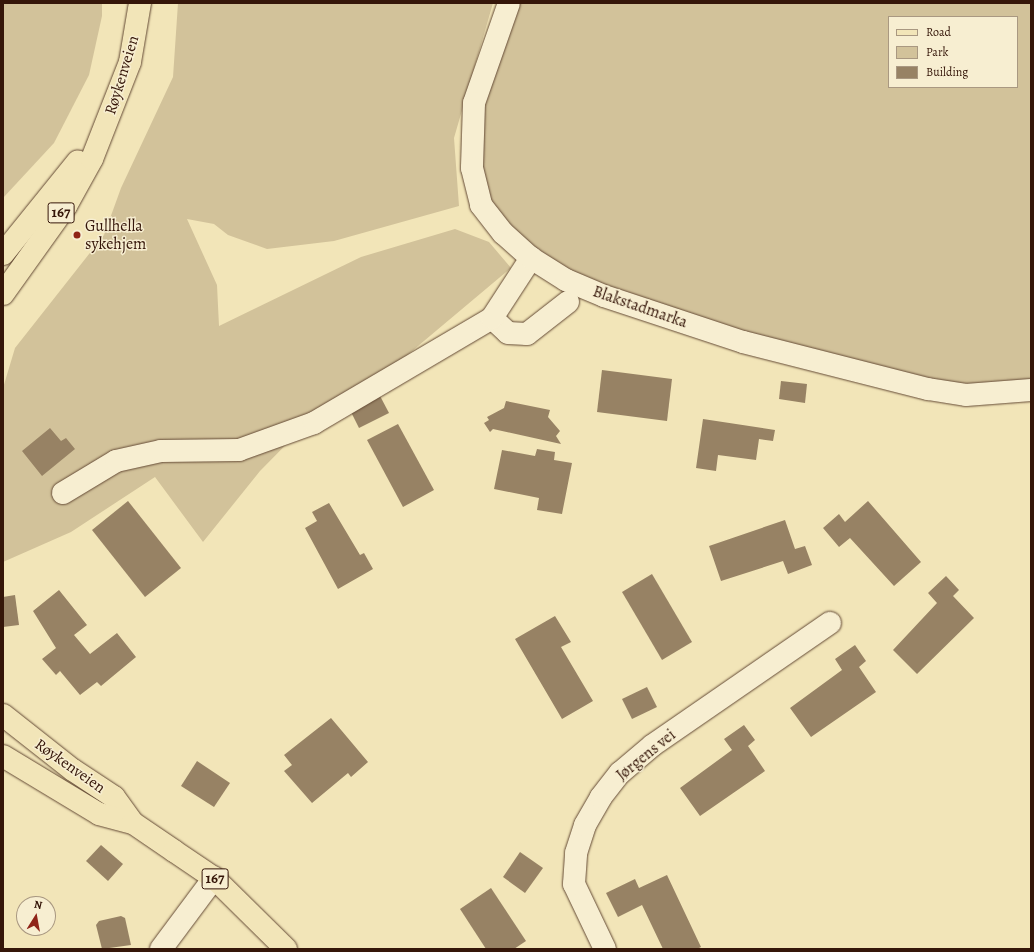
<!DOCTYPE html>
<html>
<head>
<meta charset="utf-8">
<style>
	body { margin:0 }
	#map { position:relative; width:1034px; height:952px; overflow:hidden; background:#f2e5b8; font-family:Alegreya,serif }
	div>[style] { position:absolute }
	.green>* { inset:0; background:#d2c29a }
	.building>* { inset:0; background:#978264 }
	.roads { filter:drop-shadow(0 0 1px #644a35) drop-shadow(0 0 1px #644a35) }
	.minor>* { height:22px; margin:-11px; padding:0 11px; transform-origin:11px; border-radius:11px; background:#f7eed1 }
	.secondary>* { height:22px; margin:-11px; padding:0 11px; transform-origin:11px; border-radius:11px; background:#f7eed1 }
	.primary>* { height:22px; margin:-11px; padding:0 11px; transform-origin:11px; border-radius:11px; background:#f2e5b8 }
	.dots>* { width:11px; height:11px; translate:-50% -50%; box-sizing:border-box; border:2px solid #f7eed1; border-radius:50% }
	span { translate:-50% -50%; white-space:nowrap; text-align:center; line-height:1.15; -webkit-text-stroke:3px #f7eed1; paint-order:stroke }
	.shield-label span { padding:1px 3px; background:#f7eed1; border:1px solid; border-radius:3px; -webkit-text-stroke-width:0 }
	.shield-label { font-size:15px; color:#351609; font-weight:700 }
	.street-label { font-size:16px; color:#351609 }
	.poi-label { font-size:16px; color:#351609 }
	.left { translate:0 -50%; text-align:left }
	.frame { position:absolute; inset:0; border:4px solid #351609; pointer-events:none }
	.legend { position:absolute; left:888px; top:16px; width:130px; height:72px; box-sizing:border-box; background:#f7eed1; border:1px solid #a99881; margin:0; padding:5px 7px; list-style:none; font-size:12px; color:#351609 }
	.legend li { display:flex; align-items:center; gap:8px; height:20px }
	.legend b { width:20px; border:1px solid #a99881 }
	.north { position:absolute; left:16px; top:896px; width:40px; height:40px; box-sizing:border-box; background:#f7eed1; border:1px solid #a99881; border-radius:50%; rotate:11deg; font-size:11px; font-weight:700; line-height:16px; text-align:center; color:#351609 }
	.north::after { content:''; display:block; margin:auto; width:14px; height:18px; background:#8f2418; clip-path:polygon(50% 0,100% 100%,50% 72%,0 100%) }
</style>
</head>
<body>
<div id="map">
	<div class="green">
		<i style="clip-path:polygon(3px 3px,102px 3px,102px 16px,89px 75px,54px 143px,3px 198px)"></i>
		<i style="clip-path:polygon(178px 3px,493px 3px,454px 138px,459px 206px,334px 241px,267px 249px,228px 235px,214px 224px,187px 219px,217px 285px,219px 326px,361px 257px,455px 229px,489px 242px,511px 268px,393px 367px,326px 404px,260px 471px,203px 542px,155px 477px,71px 532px,3px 562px,3px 388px,15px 348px,104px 235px,121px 188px,173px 77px)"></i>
		<i style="clip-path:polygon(evenodd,516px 3px,1031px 3px,1031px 387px,899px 381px,590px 295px,486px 220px,476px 130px,516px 3px,889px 17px,1017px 17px,1017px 87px,889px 87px,889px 17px)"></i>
	</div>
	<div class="building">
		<i style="clip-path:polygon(602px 370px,672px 379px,667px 421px,597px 412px)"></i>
		<i style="clip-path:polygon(781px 381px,807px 384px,805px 403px,779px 399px)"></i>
		<i style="clip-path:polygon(379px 394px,389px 413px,359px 428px,349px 408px)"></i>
		<i style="clip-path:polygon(506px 401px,550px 410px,548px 417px,560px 431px,556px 436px,561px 444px,493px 429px,490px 432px,484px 423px,489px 420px,487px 417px,504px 408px)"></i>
		<i style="clip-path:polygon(703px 419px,775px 430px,773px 441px,759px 439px,756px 460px,718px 455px,716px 471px,696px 468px)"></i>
		<i style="clip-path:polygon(398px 424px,434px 490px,403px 507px,367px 440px)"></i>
		<i style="clip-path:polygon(50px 428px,61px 441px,66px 438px,75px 449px,42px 476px,22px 451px)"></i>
		<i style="clip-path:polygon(537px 449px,555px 452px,554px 460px,572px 463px,562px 514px,537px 510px,539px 498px,494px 489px,502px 450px,535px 456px)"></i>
		<i style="clip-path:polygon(128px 501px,181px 568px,145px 597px,92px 530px)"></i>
		<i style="clip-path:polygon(868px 501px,921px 562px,894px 586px,850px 538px,839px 547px,823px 528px,839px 514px,845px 522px)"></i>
		<i style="clip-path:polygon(329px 503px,360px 555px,364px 553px,373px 569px,338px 589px,305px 528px,317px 521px,312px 512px)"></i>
		<i style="clip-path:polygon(785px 520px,795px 549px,805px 546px,812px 565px,788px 574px,783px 561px,721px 581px,709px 546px)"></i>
		<i style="clip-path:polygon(652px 574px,692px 642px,662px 660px,622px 592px)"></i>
		<i style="clip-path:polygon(946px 576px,959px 590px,953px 596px,974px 618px,917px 674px,893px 650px,937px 603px,928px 593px)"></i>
		<i style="clip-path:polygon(59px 590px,87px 625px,74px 635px,90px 654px,117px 633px,136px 657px,101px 686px,97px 682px,80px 695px,60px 671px,56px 675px,42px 659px,56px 648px,33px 611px)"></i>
		<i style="clip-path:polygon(15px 595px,19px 625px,3px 627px,3px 597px)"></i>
		<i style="clip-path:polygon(555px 616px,571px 642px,561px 647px,593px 701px,562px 719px,515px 639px)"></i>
		<i style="clip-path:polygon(855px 645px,866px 661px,859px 667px,876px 692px,811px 737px,790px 708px,842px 670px,835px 659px)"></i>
		<i style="clip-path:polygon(647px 687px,657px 707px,632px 719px,622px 699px)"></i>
		<i style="clip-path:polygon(331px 718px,368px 762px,351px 777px,348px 773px,312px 803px,284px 771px,292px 765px,284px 755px)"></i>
		<i style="clip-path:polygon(744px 725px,755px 740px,748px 746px,765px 771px,700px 816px,680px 788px,732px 750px,724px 739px)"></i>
		<i style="clip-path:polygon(197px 761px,230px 783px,214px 807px,181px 786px)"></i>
		<i style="clip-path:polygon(101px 845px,123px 864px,108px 881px,86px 861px)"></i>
		<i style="clip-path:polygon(520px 852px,543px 868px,525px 893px,503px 877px)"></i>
		<i style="clip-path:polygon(667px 875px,701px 947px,697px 949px,663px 949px,642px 905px,618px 917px,606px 893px,635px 879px,639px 888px)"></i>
		<i style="clip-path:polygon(491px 888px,526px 941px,514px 949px,486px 949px,460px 909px)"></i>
		<i style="clip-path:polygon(121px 916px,125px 918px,131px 945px,102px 949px,96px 925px,99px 921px)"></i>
	</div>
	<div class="roads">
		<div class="minor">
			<i style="left:492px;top:318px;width:22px;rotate:43deg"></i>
			<i style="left:508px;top:333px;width:19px;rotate:3deg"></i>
			<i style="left:527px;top:334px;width:52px;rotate:-38deg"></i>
			<i style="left:63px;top:493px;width:62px;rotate:-31.1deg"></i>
			<i style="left:116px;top:461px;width:46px;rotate:-12.5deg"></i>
			<i style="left:161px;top:451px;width:78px;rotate:-0.7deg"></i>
			<i style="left:239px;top:450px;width:80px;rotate:-19.8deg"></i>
			<i style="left:314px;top:423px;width:207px;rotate:-30.5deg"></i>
			<i style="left:492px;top:318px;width:72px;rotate:-57deg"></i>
			<i style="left:161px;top:949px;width:89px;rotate:-53.3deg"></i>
			<i style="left:605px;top:949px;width:72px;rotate:-115.5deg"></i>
			<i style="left:574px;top:884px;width:31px;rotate:-86deg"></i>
			<i style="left:576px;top:853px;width:29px;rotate:-72deg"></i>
			<i style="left:585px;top:825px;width:32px;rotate:-60deg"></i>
			<i style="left:601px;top:797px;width:31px;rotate:-52deg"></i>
			<i style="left:620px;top:773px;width:43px;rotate:-40.3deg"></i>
			<i style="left:653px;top:745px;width:215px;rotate:-34.6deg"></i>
		</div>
		<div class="secondary">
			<i style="left:509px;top:3px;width:106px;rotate:109.3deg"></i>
			<i style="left:474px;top:103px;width:65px;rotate:91.8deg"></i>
			<i style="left:472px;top:168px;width:38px;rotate:76deg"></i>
			<i style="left:481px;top:205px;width:36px;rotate:52deg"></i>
			<i style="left:503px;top:233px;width:38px;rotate:42deg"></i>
			<i style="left:531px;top:258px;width:41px;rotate:32.2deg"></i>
			<i style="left:566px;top:280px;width:41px;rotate:22.8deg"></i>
			<i style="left:604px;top:296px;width:146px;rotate:18.3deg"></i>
			<i style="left:743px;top:342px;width:191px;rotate:14.3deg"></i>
			<i style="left:928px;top:389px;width:38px;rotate:9deg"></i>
			<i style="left:966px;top:395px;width:65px;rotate:-4.4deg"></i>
		</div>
		<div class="primary">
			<i style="left:3px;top:254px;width:119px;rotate:-51.1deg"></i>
			<i style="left:3px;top:294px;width:108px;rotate:-54.4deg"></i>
			<i style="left:66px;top:206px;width:54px;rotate:-61deg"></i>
			<i style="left:92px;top:159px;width:104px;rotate:-68.6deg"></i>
			<i style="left:130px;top:62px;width:60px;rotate:-80.4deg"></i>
			<i style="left:3px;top:715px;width:89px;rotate:38.2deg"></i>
			<i style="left:73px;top:770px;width:49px;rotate:33.4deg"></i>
			<i style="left:114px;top:797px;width:32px;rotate:54deg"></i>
			<i style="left:3px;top:756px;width:112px;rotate:31.1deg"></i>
			<i style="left:99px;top:814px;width:35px;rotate:15deg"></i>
			<i style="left:133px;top:823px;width:50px;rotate:34.3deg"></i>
			<i style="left:174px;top:851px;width:48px;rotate:34deg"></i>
			<i style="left:214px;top:878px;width:101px;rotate:44.6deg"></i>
		</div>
	</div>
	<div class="dots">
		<i style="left:77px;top:235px;background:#8f2418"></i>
	</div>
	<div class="shield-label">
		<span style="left:61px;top:213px">167</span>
		<span style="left:215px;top:879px">167</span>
	</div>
	<div class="street-label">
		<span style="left:122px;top:75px;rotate:-73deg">Røykenveien</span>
		<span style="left:640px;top:307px;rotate:19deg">Blakstadmarka</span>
		<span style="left:646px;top:755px;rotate:-39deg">Jørgens vei</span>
		<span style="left:70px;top:766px;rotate:35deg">Røykenveien</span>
	</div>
	<div class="poi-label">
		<span class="left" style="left:85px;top:235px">Gullhella<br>sykehjem</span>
	</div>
	<div class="frame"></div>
	<ul class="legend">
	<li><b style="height:5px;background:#f2e5b8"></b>Road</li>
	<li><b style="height:11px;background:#d2c29a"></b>Park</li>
	<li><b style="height:11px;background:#978264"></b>Building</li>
	</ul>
	<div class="north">N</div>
</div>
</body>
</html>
